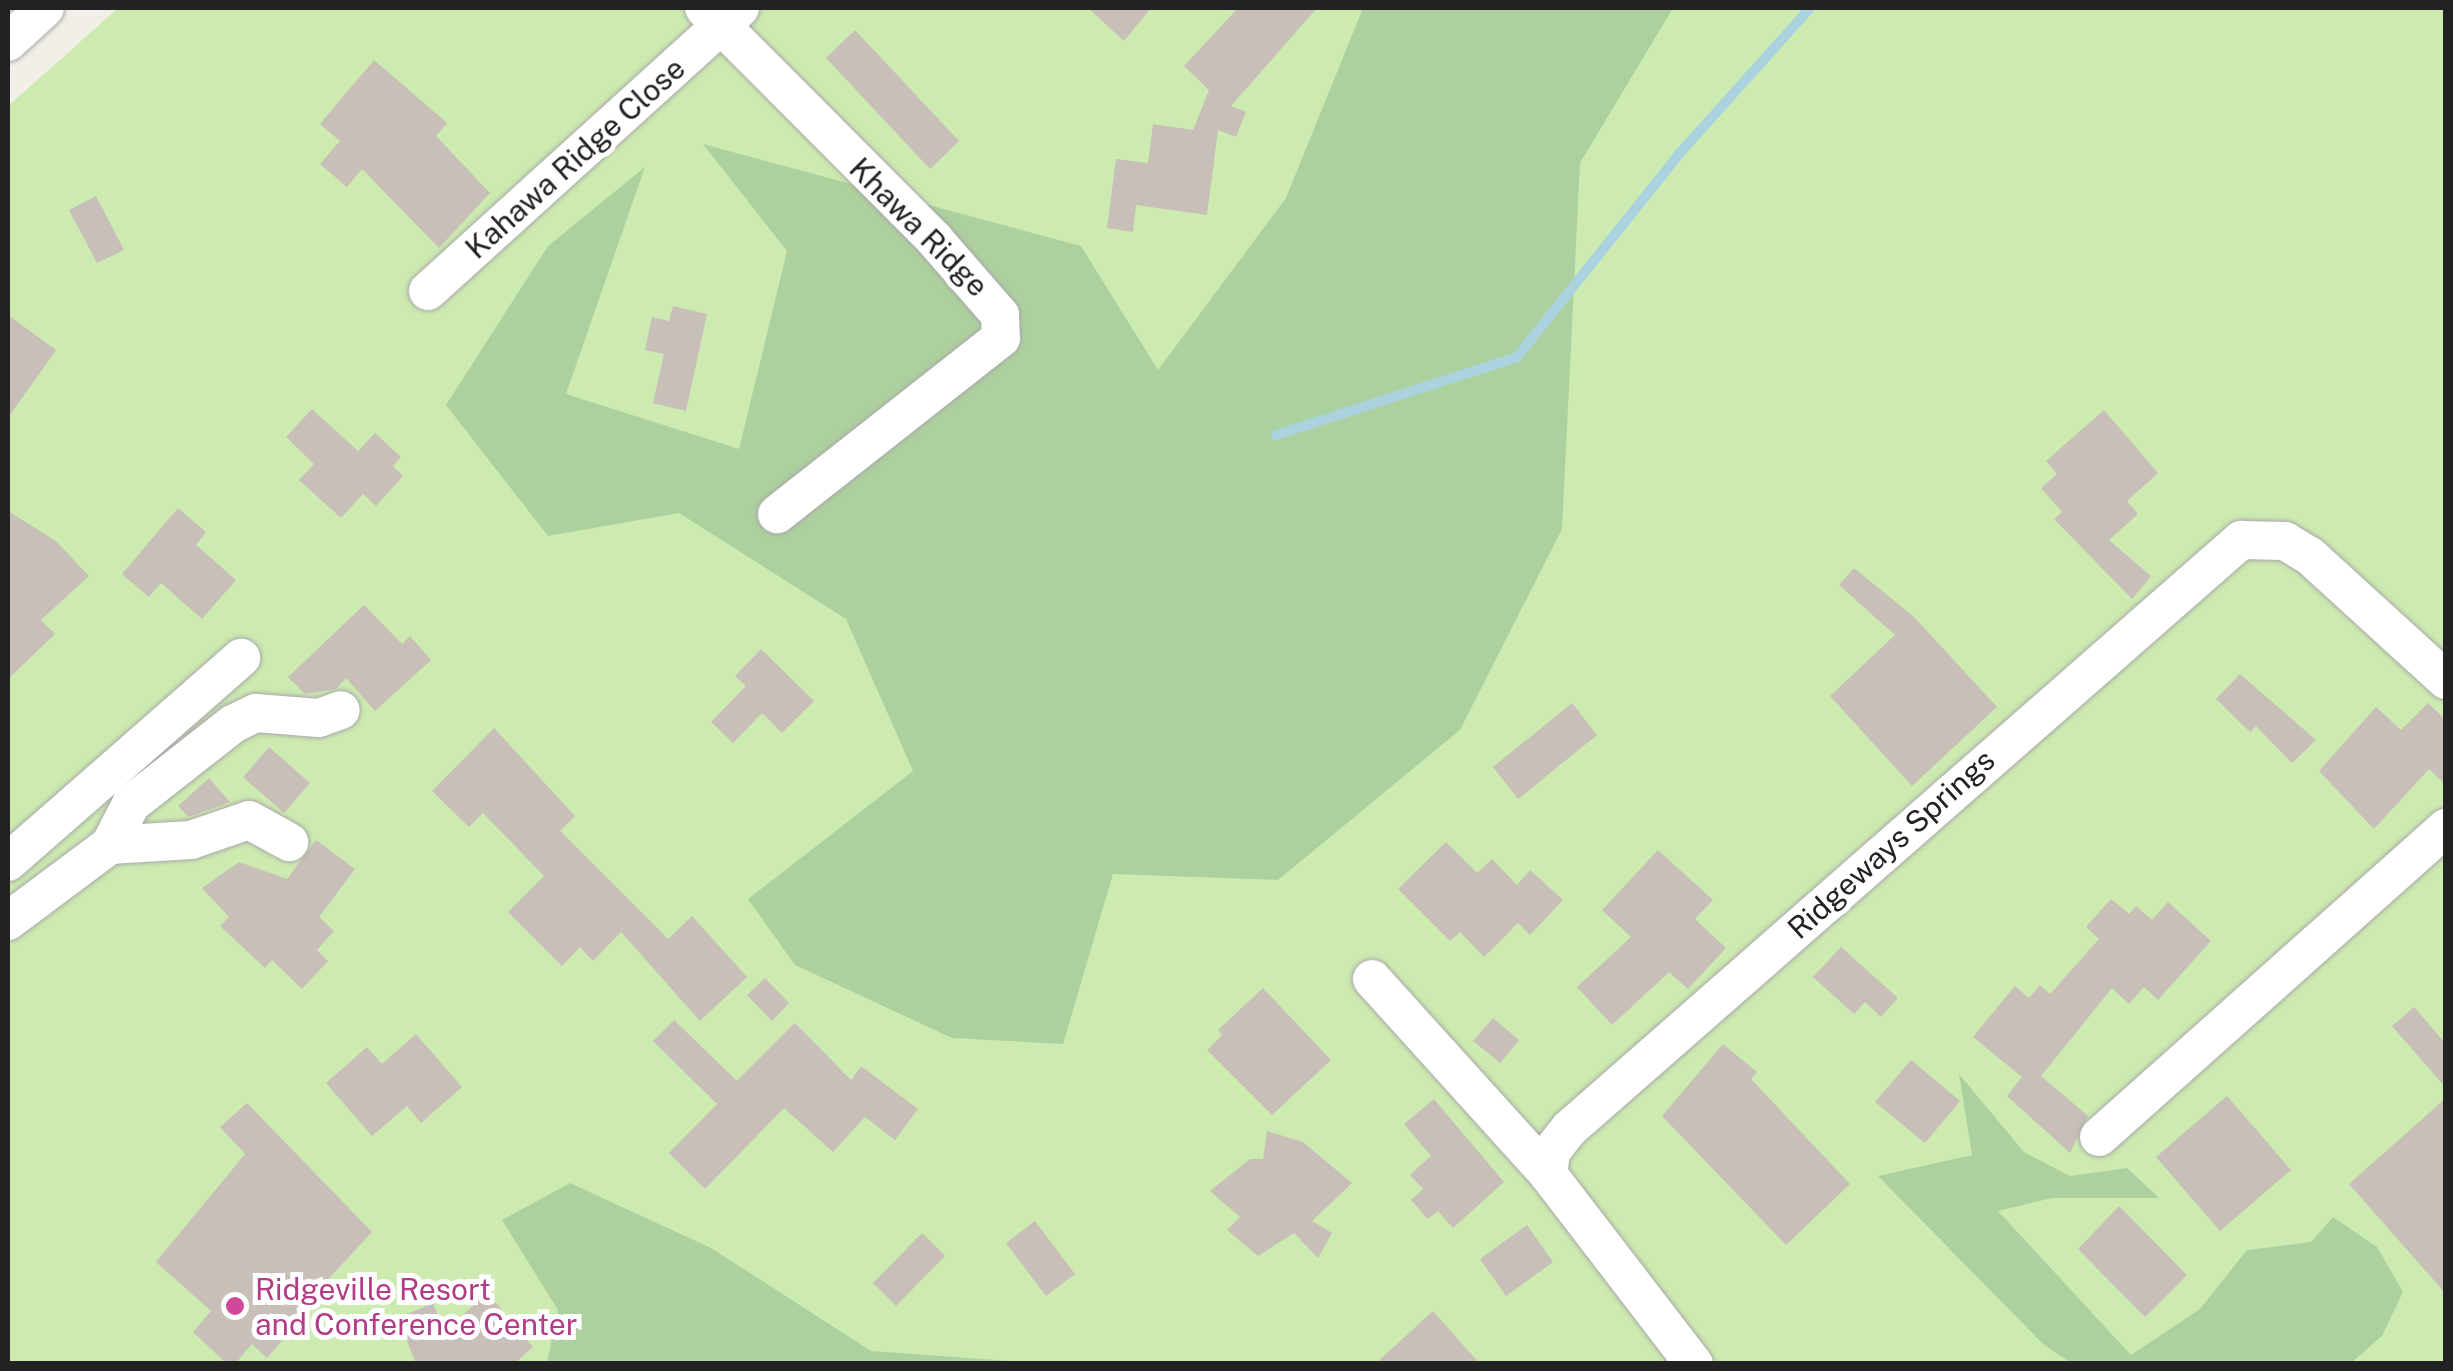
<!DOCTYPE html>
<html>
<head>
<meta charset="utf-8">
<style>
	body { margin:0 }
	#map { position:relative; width:2453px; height:1371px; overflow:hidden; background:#f2efe9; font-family:"Public Sans",sans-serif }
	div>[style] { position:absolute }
	.grass>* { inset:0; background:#cdebb0 }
	.forest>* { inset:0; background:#add19e }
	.stream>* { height:10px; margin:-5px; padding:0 5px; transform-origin:5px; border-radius:5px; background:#aad3df }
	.building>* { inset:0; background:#c7bfb8 }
	.roads { filter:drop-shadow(0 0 2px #a9a9a9) drop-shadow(0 0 2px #a9a9a9) }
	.street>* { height:38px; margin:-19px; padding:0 19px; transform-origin:19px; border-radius:19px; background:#fff }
	.dots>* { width:28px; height:28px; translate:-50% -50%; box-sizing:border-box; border:5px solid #fff; border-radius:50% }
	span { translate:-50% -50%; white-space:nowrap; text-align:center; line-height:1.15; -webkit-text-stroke:10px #fff; paint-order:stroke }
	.street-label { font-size:30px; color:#222 }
	.hotel-label { font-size:30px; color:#b23c85 }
	.left { translate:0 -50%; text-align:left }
	.frame { position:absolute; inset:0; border:10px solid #222; pointer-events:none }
</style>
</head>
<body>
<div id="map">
	<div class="grass">
		<i style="clip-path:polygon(118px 8px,2445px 8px,2445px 1363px,8px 1363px,8px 106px)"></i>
	</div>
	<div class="forest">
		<i style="clip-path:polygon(1363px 8px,1673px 8px,1580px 163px,1562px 529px,1460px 730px,1278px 880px,1113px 874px,1063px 1044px,952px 1038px,795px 965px,748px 899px,913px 771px,846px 619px,679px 513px,548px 536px,446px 405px,548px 246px,645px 167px,566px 394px,739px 449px,787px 251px,703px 144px,1081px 246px,1158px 370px,1286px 198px)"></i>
		<i style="clip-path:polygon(1959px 1074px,2024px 1152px,2070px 1176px,2127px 1168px,2159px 1198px,2052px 1198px,1998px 1211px,2131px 1355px,2200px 1309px,2247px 1250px,2311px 1242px,2333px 1217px,2377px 1247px,2403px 1292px,2382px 1336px,2351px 1363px,2071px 1363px,2043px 1344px,1878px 1176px,1972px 1155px)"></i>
		<i style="clip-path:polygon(570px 1183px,711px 1248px,871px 1351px,1038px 1363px,547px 1363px,558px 1310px,502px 1220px)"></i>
	</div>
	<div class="stream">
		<i style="left:1276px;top:435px;width:253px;rotate:-17.9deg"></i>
		<i style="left:1517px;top:357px;width:260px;rotate:-51.4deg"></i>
		<i style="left:1679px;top:154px;width:196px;rotate:-48.1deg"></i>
	</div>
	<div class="building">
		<i style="clip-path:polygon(1088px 8px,1151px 8px,1124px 41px)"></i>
		<i style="clip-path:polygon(1238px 8px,1317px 8px,1231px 106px,1246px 112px,1236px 137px,1218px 130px,1207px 215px,1136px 205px,1133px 232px,1107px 228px,1116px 159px,1148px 163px,1153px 124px,1193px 130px,1209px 90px,1184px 66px)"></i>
		<i style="clip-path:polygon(855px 30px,959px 141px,930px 169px,826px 58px)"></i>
		<i style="clip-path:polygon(374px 60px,447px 123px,436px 136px,490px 193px,439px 248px,362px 169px,347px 187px,320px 164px,340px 141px,320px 124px)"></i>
		<i style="clip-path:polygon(96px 196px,124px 250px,97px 263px,69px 210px)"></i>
		<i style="clip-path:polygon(673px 306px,707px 314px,686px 411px,653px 403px,664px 354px,645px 350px,652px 317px,669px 321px)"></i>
		<i style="clip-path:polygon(8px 315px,56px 350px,8px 418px)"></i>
		<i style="clip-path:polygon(312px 409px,358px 451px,375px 433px,401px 457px,393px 466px,403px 476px,376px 506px,363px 494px,341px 518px,299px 480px,314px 464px,286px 437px)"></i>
		<i style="clip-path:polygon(2104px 410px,2158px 473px,2127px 501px,2138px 514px,2109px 540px,2151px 576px,2132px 599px,2054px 519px,2062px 512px,2041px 488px,2057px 474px,2046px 461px)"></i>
		<i style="clip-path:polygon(178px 508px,206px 532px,196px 545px,236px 580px,202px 619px,161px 583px,149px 597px,122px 574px)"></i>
		<i style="clip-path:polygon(8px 511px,56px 541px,89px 576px,41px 620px,55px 634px,8px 679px)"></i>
		<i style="clip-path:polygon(1854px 568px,1914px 617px,1997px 707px,1912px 786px,1830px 696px,1895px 635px,1839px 585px)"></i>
		<i style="clip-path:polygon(364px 605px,402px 644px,410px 636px,431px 660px,375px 711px,346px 678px,336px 689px,305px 694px,288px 677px)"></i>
		<i style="clip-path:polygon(761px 649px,814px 701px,782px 733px,762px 713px,733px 743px,711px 722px,746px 686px,735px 676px)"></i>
		<i style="clip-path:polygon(2240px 674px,2316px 740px,2292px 763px,2256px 726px,2250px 732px,2216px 699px)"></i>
		<i style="clip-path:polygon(1572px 703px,1597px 735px,1518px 799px,1493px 767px)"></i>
		<i style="clip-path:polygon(2428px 703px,2446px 720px,2446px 785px,2429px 769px,2374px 829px,2319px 771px,2376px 707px,2401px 730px)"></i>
		<i style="clip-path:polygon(494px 728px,575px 816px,560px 831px,668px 939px,692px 916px,747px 977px,700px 1021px,621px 932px,593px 961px,580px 947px,562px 966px,508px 912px,544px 876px,483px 813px,469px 827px,432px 791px)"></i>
		<i style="clip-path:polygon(269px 747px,310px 783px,284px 813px,243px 777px)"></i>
		<i style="clip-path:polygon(209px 778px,230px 802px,188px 817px,178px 806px)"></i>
		<i style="clip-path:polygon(316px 840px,355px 869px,319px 917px,334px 931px,317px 950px,328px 961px,302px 989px,272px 960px,265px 968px,220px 926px,229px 917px,202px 888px,239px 862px,287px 879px)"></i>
		<i style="clip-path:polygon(1446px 842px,1477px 873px,1492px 859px,1517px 885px,1530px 870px,1563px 900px,1530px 935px,1518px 923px,1484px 957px,1460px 932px,1450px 941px,1398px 889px)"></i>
		<i style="clip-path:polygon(1658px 850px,1713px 900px,1695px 919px,1726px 948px,1688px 989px,1669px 972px,1612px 1025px,1577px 987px,1631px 937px,1602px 910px)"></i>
		<i style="clip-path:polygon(2111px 899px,2129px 914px,2136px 906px,2152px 920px,2168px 902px,2211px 941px,2158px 1000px,2144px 987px,2129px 1004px,2112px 988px,2041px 1076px,2088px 1116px,2070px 1153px,2007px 1096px,2022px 1077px,1973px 1037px,2015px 986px,2029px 998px,2040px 985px,2050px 994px,2099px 939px,2086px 927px)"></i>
		<i style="clip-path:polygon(1841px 947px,1898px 998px,1881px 1017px,1865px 1002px,1854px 1014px,1813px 977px)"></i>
		<i style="clip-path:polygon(765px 978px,789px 1003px,772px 1021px,747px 995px)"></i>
		<i style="clip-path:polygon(1263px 988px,1331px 1060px,1272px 1115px,1207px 1050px,1222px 1035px,1218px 1030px)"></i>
		<i style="clip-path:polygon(2414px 1007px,2446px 1044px,2446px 1088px,2392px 1026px)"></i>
		<i style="clip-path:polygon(1493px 1018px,1519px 1040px,1500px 1063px,1473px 1041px)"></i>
		<i style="clip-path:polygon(674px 1020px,737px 1081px,795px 1023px,851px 1080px,861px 1066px,918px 1109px,895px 1140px,865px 1117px,833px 1152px,784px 1108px,705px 1189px,669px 1153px,717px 1104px,653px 1041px)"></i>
		<i style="clip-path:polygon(416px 1034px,462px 1087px,421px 1123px,407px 1106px,372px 1136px,326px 1083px,367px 1047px,382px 1064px)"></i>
		<i style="clip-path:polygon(1723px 1044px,1757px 1072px,1751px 1079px,1850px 1184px,1786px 1245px,1662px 1116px)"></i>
		<i style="clip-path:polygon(1911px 1060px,1960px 1101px,1925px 1143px,1875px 1102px)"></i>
		<i style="clip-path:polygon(2227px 1096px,2291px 1170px,2220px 1231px,2156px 1157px)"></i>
		<i style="clip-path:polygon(2446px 1098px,2446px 1294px,2349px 1184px)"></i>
		<i style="clip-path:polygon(1434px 1099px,1504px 1182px,1453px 1228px,1438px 1211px,1428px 1219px,1411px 1200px,1423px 1189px,1410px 1175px,1431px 1156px,1404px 1124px)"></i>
		<i style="clip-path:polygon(247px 1103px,372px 1232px,307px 1302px,312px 1306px,267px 1358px,252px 1344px,235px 1364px,227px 1364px,193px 1332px,211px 1311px,156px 1262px,245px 1154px,220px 1127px)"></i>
		<i style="clip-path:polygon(1267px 1131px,1303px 1142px,1352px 1183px,1312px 1221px,1332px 1233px,1318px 1258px,1294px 1233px,1258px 1256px,1227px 1230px,1240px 1217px,1210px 1191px,1250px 1159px,1263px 1159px)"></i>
		<i style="clip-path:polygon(2119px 1206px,2187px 1275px,2145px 1317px,2078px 1249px)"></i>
		<i style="clip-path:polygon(1035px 1221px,1075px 1274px,1046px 1296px,1006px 1243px)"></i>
		<i style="clip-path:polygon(1527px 1225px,1553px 1262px,1506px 1296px,1480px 1259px)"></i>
		<i style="clip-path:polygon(922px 1233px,945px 1256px,896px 1306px,873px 1283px)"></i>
		<i style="clip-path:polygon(488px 1293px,533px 1347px,514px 1364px,416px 1364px,398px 1318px,433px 1303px,444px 1331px)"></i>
		<i style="clip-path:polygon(1433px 1311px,1480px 1364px,1375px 1364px)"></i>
	</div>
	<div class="roads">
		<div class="street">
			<i style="left:704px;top:8px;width:326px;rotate:45.1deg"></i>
			<i style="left:934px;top:239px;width:101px;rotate:49deg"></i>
			<i style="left:1000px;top:315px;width:23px;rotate:88deg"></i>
			<i style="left:1001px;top:338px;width:285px;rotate:141.8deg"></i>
			<i style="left:8px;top:42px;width:50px;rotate:-42.6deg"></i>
			<i style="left:428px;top:291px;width:421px;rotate:-42.2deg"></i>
			<i style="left:110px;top:845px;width:46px;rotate:-62.9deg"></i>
			<i style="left:131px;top:804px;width:130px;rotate:-38.1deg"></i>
			<i style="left:233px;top:724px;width:25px;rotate:-26deg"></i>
			<i style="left:256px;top:713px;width:63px;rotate:4.5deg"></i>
			<i style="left:319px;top:718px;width:23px;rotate:-20deg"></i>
			<i style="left:8px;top:862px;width:310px;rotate:-41.2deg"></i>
			<i style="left:8px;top:921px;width:127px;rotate:-36.7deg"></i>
			<i style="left:110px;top:845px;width:81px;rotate:-3.5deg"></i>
			<i style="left:191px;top:840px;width:61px;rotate:-19deg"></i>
			<i style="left:249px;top:820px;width:46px;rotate:28.8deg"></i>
			<i style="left:1372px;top:979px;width:263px;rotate:47.9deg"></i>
			<i style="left:1548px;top:1174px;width:240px;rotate:52.5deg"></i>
			<i style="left:2099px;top:1137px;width:465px;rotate:-41.7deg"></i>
			<i style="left:1548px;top:1174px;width:22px;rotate:-82deg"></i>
			<i style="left:1551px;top:1152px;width:29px;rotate:-52deg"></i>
			<i style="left:1569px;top:1129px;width:894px;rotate:-41.23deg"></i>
			<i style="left:2241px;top:540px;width:44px;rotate:1.3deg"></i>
			<i style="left:2285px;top:541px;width:29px;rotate:31deg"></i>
			<i style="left:2310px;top:556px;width:184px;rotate:42.4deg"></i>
		</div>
	</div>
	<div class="dots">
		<i style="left:235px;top:1306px;background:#d1479c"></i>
	</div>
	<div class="street-label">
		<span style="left:575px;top:158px;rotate:-42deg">Kahawa Ridge Close</span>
		<span style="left:919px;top:227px;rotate:45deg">Khawa Ridge</span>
		<span style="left:1891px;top:844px;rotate:-42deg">Ridgeways Springs</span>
	</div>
	<div class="hotel-label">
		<span class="left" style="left:255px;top:1306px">Ridgeville Resort<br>and Conference Center</span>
	</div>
	<div class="frame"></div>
</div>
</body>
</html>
